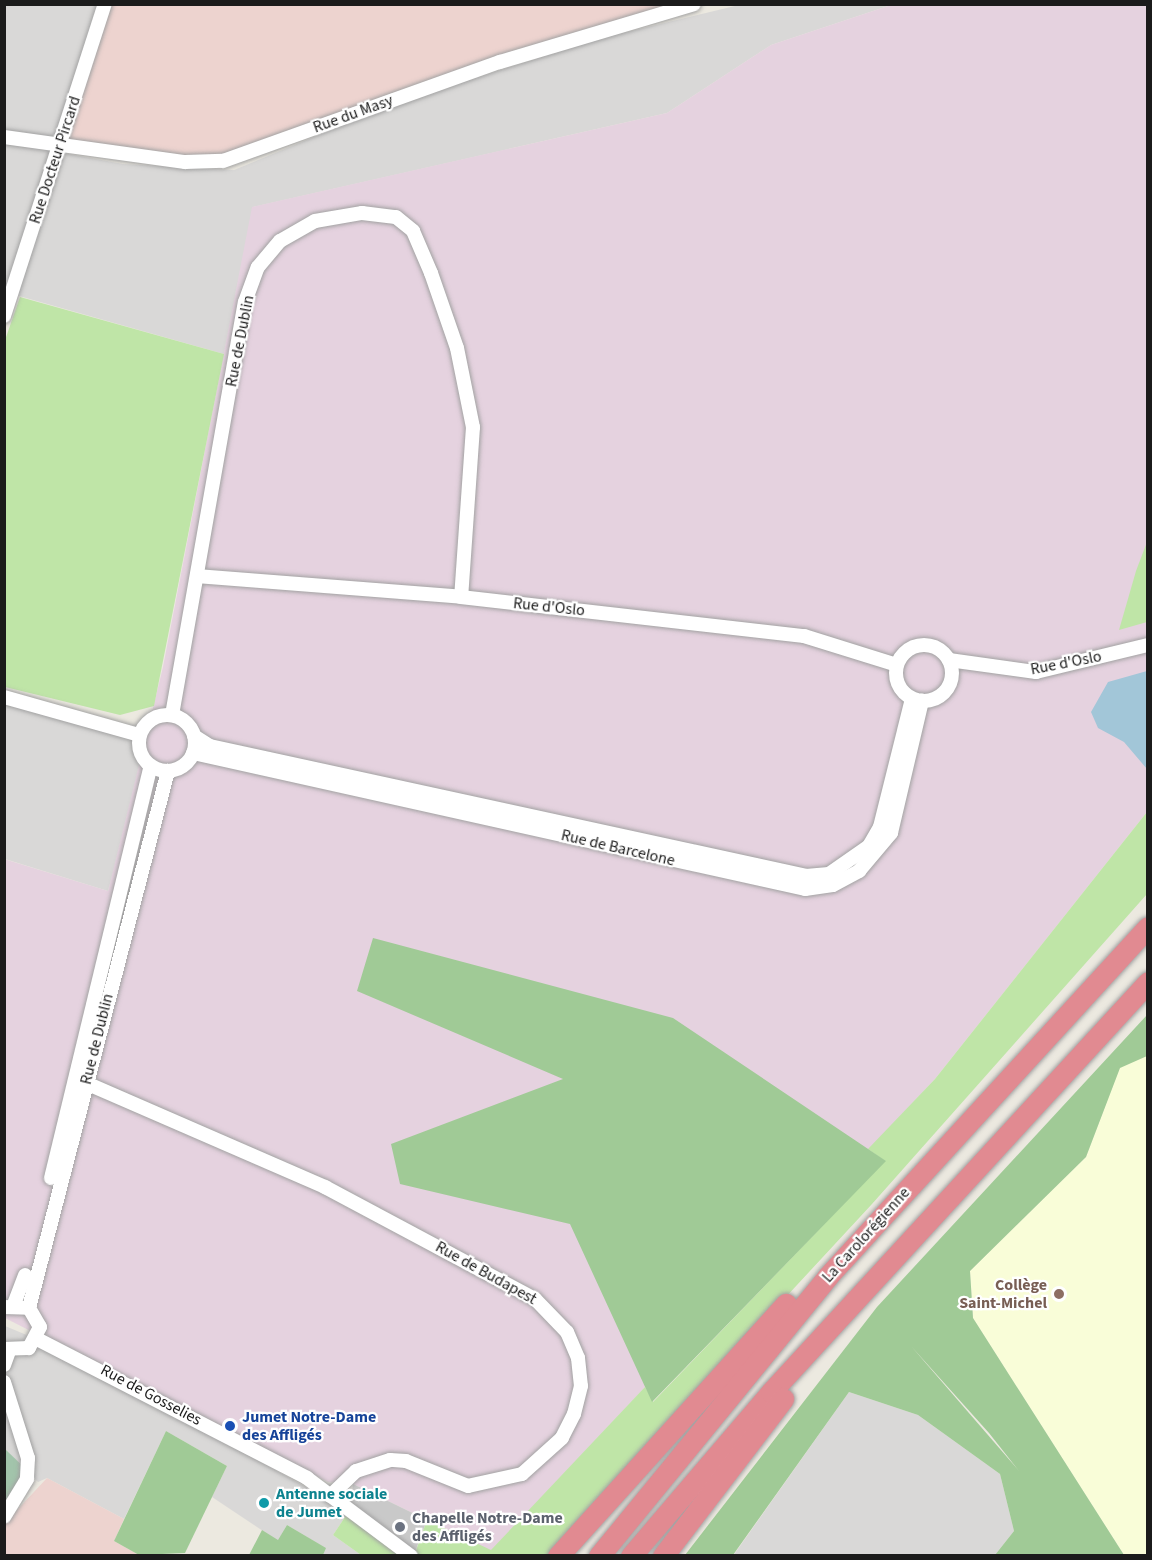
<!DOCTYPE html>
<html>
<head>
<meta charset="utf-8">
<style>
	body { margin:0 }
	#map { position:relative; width:1152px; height:1560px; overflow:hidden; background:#ece9e0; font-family:"Source Sans 3",sans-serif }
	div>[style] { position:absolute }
	.residential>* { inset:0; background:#d9d8d7 }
	.commercial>* { inset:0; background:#edd3cf }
	.industrial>* { inset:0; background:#e5d2df }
	.education>* { inset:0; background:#f9fdd8 }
	.religious>* { inset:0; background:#c9c9c9 }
	.grass>* { inset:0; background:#bfe5a7 }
	.forest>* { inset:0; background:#a0ca96 }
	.cemetery>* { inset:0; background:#a2c4ab }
	.water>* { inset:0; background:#a2c6d8 }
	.roads { filter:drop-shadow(0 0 2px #a2a2a2) drop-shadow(0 0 2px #a2a2a2) }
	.minor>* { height:14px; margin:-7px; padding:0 7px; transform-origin:7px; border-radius:7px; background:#fff }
	.minor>.ring { margin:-7px; padding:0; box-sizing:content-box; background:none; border:14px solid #fff; border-radius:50% }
	.highway>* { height:21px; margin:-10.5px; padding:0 10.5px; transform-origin:10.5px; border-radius:10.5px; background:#e18a91 }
	.dots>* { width:16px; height:16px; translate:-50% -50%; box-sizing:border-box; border:3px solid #fff; border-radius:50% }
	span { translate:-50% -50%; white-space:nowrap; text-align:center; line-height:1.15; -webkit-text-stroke:4.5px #fff; paint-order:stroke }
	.street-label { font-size:16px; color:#1b1b1b }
	.education-label { font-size:16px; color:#785e54; font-weight:700 }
	.right { translate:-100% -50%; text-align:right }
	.transit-label { font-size:16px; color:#164399; font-weight:700 }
	.left { translate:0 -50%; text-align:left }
	.culture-label { font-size:16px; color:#0d838f; font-weight:700 }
	.worship-label { font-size:16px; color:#5b616d; font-weight:700 }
	.frame { position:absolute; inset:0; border:6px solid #1b1b1b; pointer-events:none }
</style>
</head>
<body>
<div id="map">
	<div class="residential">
		<i style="clip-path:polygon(5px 5px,105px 5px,63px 153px,123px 164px,234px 170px,394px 104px,598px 39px,739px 5px,891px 5px,771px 45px,667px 113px,253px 207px,224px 354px,12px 294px,5px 315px)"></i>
		<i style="clip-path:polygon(4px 697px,139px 735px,145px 760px,108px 891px,5px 859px)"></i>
		<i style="clip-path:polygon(5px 1326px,46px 1343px,349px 1511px,333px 1535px,361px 1555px,323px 1555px,325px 1548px,287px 1525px,278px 1541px,212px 1497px,227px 1466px,166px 1431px,124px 1519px,47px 1478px,38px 1482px,5px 1449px)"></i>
		<i style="clip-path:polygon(849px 1392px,918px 1415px,1000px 1474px,1014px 1531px,995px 1555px,733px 1556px)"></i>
	</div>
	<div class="commercial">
		<i style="clip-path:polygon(105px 5px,684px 5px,210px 162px,61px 141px)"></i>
		<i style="clip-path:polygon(47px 1478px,124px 1519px,114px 1541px,139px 1555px,5px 1555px,4px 1524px)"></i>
	</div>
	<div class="industrial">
		<i style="clip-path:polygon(891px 5px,1147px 5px,1147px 812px,935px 1079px,491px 1551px,353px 1484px,328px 1482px,5px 1318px,4px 859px,108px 891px,163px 667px,252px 207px,667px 113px,771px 45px)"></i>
	</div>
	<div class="education">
		<i style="clip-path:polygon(1147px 1056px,1147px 1555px,1124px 1555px,973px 1318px,970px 1271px,1086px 1157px,1120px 1067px)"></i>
	</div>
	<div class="religious">
		<i style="clip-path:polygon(353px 1484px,427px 1520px,414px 1555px,349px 1511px)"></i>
	</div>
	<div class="grass">
		<i style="clip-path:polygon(20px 297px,224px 354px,154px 706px,120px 715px,5px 687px,4px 343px)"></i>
		<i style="clip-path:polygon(1147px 542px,1147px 622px,1119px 630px,1136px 571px)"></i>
		<i style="clip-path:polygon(1147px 812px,1147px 894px,872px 1204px,547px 1555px,414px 1556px,427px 1520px,491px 1550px,645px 1387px,653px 1402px,885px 1161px,868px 1149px,935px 1079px)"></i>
		<i style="clip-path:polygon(349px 1511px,411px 1555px,361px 1555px,333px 1535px)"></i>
	</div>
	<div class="forest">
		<i style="clip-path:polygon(373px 938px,673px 1018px,886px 1161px,652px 1402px,570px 1224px,400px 1184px,391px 1144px,563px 1079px,357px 991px)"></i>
		<i style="clip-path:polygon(evenodd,1147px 1015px,1147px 1056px,1120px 1068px,1086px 1157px,970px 1271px,973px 1318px,1124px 1555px,995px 1555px,1014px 1531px,1000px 1474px,918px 1415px,849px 1392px,733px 1555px,685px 1555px,877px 1307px,1147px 1015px,911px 1346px,989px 1433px,1019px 1471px,911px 1346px)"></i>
		<i style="clip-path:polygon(166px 1431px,227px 1466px,185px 1553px,139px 1555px,114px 1541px)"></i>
		<i style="clip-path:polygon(287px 1525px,326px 1548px,323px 1555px,249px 1555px,262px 1530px,278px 1540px)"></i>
	</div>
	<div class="cemetery">
		<i style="clip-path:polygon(5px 1449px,27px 1470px,5px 1509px)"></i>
	</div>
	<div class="water">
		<i style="clip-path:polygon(1147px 671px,1148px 671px,1147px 769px,1124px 742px,1098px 728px,1091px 712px,1108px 682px)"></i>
	</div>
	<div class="roads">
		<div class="minor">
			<i style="left:4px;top:137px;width:183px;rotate:7.9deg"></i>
			<i style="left:185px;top:162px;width:38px;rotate:-2deg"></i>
			<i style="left:223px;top:161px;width:294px;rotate:-19.7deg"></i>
			<i style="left:500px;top:62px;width:202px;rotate:-16.6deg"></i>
			<i style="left:4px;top:316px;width:328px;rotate:-72.1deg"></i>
			<i style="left:197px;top:576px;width:265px;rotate:4.5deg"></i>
			<i style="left:461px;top:597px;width:345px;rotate:6.5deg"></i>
			<i style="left:804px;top:636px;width:97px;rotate:17.3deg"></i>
			<i class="ring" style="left:896px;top:645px;width:42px;height:42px"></i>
			<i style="left:949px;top:660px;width:88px;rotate:7.9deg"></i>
			<i style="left:1036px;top:672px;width:115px;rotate:-13.6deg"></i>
			<i style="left:4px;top:697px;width:140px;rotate:15.7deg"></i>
			<i class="ring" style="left:139px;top:715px;width:42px;height:42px"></i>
			<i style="left:172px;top:715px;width:419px;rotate:-80deg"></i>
			<i style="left:245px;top:302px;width:37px;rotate:-70deg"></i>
			<i style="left:258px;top:267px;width:34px;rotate:-50deg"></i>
			<i style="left:280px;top:241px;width:40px;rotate:-29.7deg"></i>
			<i style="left:315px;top:221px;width:48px;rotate:-9.7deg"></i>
			<i style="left:362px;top:213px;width:34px;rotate:7deg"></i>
			<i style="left:396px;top:217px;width:22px;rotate:39deg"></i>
			<i style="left:413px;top:231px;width:46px;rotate:66.8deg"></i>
			<i style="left:431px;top:273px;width:79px;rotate:70.9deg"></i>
			<i style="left:457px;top:348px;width:81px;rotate:78.6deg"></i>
			<i style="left:473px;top:427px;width:170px;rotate:94deg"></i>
			<i style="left:194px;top:736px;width:19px;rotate:32deg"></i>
			<i style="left:210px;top:746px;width:610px;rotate:12.3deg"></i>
			<i style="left:806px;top:876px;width:23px;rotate:-5deg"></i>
			<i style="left:829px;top:874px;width:49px;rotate:-35deg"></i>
			<i style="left:869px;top:846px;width:22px;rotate:-60deg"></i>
			<i style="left:880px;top:827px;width:132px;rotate:-76deg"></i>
			<i style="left:193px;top:753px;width:627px;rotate:12.53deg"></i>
			<i style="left:805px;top:889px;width:28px;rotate:-8deg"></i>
			<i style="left:833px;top:885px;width:30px;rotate:-28deg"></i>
			<i style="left:859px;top:871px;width:50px;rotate:-49.9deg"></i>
			<i style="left:891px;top:833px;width:136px;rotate:-76.8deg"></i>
			<i style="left:86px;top:1083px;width:261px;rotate:23.5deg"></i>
			<i style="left:325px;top:1187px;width:238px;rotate:28.1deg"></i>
			<i style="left:535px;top:1299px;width:46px;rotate:45.9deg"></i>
			<i style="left:567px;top:1332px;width:28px;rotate:67deg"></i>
			<i style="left:578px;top:1358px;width:28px;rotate:84deg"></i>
			<i style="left:581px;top:1386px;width:29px;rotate:104deg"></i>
			<i style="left:574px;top:1414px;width:27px;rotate:117deg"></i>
			<i style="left:562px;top:1438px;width:54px;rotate:138deg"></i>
			<i style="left:522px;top:1474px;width:55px;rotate:167.5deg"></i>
			<i style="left:468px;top:1486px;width:67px;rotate:-158deg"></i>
			<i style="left:406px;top:1461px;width:16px;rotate:-176deg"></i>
			<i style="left:390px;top:1460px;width:36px;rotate:162deg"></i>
			<i style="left:356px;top:1471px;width:36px;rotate:136deg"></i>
			<i style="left:51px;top:1178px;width:424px;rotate:-76.4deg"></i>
			<i style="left:14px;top:1304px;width:31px;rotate:-69deg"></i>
			<i style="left:4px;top:1307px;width:25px;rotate:2deg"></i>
			<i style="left:29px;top:1308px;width:22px;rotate:60deg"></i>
			<i style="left:40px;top:1327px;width:24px;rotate:118deg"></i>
			<i style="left:29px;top:1348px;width:25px;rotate:178deg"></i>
			<i style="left:29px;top:1308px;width:555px;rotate:-75.49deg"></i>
			<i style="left:37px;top:1339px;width:304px;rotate:27.2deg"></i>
			<i style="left:307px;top:1478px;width:130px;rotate:36.9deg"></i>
			<i style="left:4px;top:1365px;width:15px;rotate:-70deg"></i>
			<i style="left:4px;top:1382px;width:80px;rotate:72.5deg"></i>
			<i style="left:28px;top:1458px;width:21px;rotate:93deg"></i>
			<i style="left:27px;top:1479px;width:44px;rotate:121.2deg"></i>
		</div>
		<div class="highway">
			<i style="left:558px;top:1556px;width:340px;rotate:-47.9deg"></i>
			<i style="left:599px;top:1556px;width:362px;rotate:-50.7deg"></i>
			<i style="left:828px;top:1276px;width:473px;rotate:-47.5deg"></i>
			<i style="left:631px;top:1556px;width:216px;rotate:-49.5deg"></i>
			<i style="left:771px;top:1392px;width:557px;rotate:-47.4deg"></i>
			<i style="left:663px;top:1556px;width:198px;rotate:-52.6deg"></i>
		</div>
	</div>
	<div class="dots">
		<i style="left:1059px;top:1294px;background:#8d6e63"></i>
		<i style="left:230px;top:1426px;background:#1a4fb4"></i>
		<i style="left:264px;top:1503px;background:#0f9aa8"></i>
		<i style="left:400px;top:1527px;background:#6b7280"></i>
	</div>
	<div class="street-label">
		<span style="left:353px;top:114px;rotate:-20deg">Rue du Masy</span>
		<span style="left:55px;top:160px;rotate:-72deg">Rue Docteur Pircard</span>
		<span style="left:240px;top:341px;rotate:-79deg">Rue de Dublin</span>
		<span style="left:549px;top:607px;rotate:6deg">Rue d'Oslo</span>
		<span style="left:1066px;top:663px;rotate:-11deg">Rue d'Oslo</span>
		<span style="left:618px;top:848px;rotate:13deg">Rue de Barcelone</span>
		<span style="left:97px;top:1039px;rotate:-76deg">Rue de Dublin</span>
		<span style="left:866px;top:1235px;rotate:-48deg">La Carolorégienne</span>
		<span style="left:486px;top:1273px;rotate:29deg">Rue de Budapest</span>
		<span style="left:151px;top:1395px;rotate:28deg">Rue de Gosselies</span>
	</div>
	<div class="education-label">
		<span class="right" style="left:1047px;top:1294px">Collège<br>Saint-Michel</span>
	</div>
	<div class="transit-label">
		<span class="left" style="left:242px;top:1426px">Jumet Notre-Dame<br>des Affligés</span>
	</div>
	<div class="culture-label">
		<span class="left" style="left:276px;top:1503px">Antenne sociale<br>de Jumet</span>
	</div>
	<div class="worship-label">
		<span class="left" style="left:412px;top:1527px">Chapelle Notre-Dame<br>des Affligés</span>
	</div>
	<div class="frame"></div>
</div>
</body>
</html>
